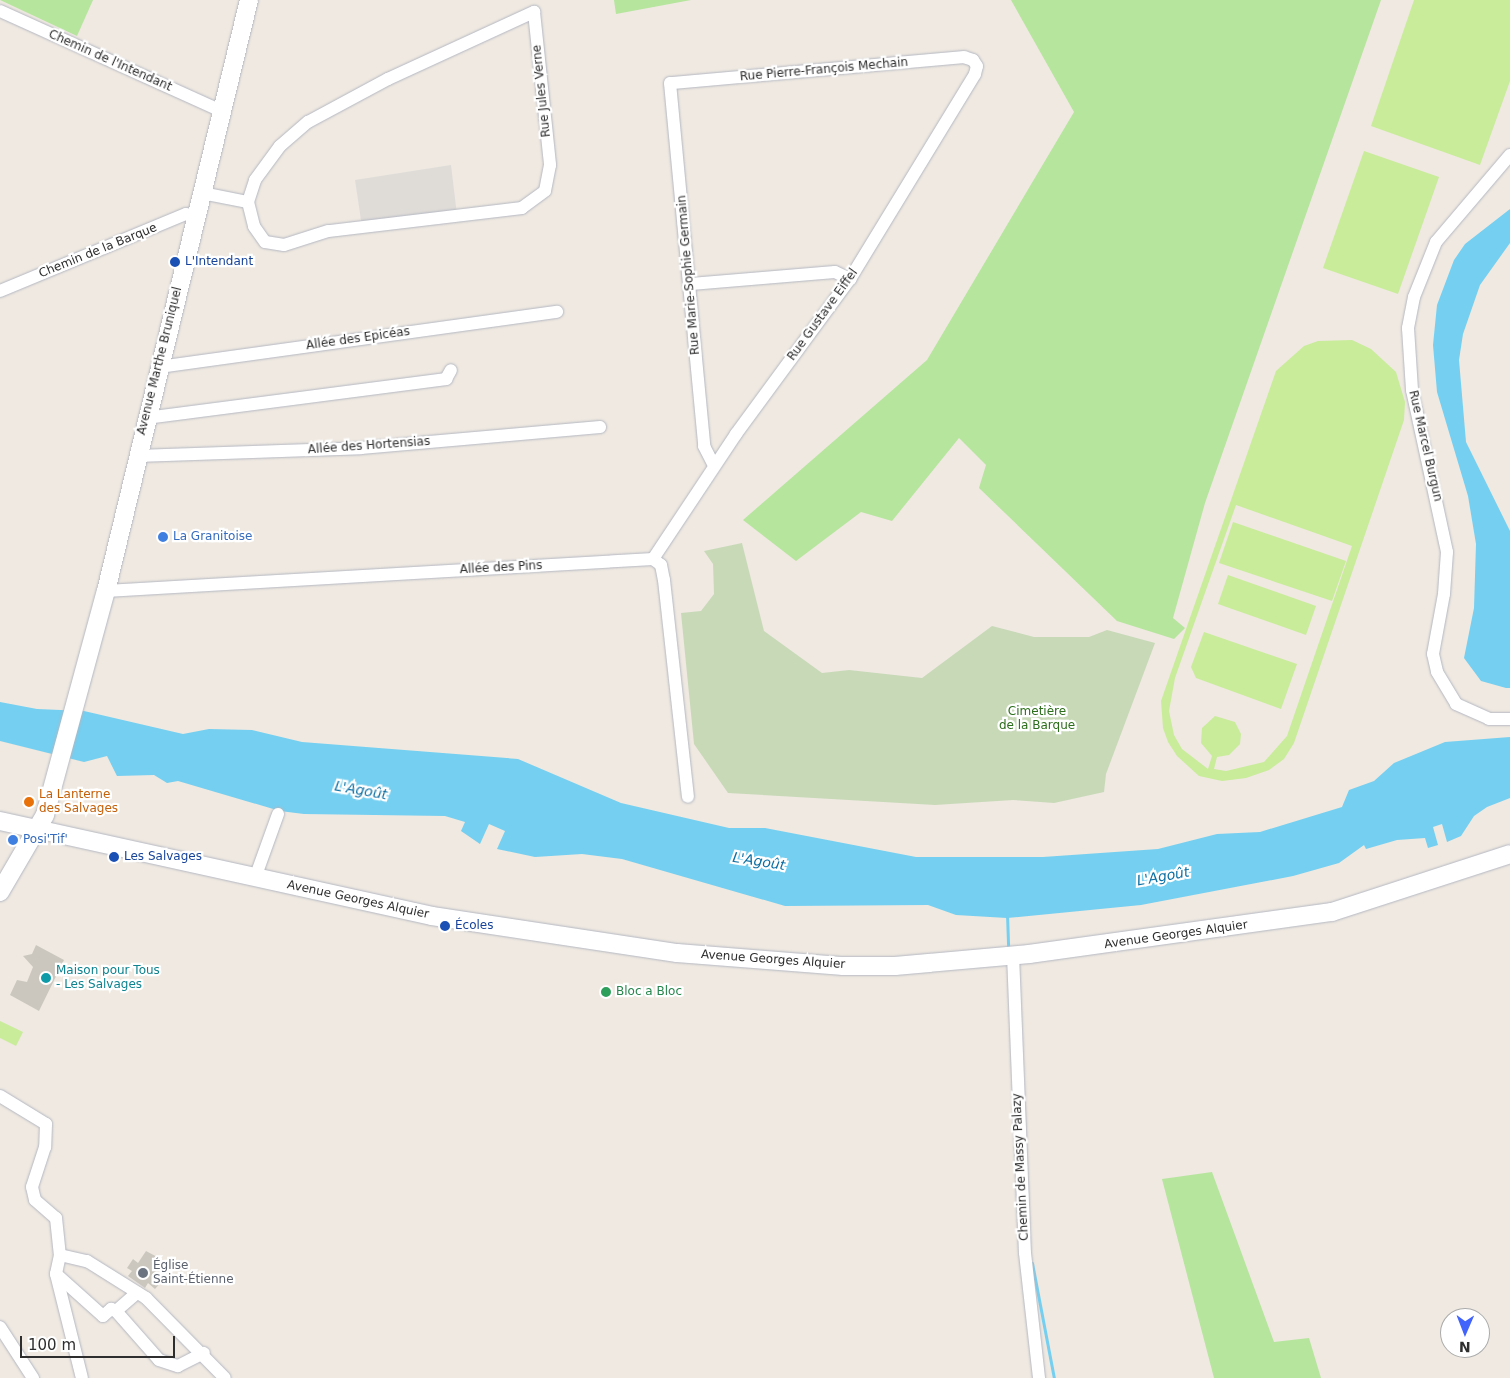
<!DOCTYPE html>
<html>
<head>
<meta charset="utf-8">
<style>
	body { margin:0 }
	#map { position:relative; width:1510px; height:1378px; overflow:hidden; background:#efe9e1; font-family:"DejaVu Sans",sans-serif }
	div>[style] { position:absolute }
	.green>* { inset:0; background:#b6e59e }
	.cemetery>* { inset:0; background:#c8d9b8 }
	.pitch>* { inset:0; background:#c9ec9a }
	.plaza>* { inset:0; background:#dfdcd8 }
	.water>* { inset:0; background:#75cff0 }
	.stream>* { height:3px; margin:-1.5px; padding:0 1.5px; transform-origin:1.5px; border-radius:1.5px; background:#75cff0 }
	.building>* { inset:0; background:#cbc7bf }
	.roads { filter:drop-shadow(0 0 1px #b4b7c1) drop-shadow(0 0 1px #b4b7c1) }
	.street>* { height:12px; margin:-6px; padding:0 6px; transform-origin:6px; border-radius:6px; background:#fff }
	.secondary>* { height:18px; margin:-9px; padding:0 9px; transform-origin:9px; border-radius:9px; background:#fff }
	.dots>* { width:14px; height:14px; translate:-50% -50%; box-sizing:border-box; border:2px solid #fff; border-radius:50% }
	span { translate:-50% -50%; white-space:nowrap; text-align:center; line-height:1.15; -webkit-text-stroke:4.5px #fff; paint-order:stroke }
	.street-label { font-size:12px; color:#2e2e2e }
	.transit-label { font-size:12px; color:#164399 }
	.left { translate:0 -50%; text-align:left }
	.shop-label { font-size:12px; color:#366cbe }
	.park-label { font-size:12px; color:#2c6e1b }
	.food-label { font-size:12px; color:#c56008 }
	.culture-label { font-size:12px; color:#0d838f }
	.leisure-label { font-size:12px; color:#27864d }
	.worship-label { font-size:12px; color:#5b616d }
	.water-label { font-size:14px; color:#0d6fa3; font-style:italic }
	.north { position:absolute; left:1440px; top:1308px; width:50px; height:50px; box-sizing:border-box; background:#fff; border:1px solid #ababab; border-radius:50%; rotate:181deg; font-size:14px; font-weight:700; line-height:20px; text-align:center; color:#2e2e2e }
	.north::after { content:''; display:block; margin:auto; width:18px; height:22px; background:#4264fb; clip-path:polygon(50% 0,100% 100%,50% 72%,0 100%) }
	.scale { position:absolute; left:20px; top:1336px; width:155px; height:22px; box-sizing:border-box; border:2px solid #2e2e2e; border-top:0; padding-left:6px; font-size:15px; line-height:18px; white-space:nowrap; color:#2e2e2e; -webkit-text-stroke:4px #fff; paint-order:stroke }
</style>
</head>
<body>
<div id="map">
	<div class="green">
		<i style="clip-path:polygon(0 0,93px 0,77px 36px)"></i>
		<i style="clip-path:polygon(614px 0,691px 0,616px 14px)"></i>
		<i style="clip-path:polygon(1011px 0,1381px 0,1205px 503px,1173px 618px,1185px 628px,1174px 639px,1117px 621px,979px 488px,986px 465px,959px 438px,892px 521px,861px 512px,796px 561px,743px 520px,927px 360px,1074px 112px)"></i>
		<i style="clip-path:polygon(1212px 1172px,1274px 1342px,1309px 1338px,1321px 1378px,1214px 1378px,1162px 1179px)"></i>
	</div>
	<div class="cemetery">
		<i style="clip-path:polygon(742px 543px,764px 631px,822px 673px,849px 670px,922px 678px,992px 626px,1034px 637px,1089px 637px,1107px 630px,1155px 643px,1106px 774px,1104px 792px,1054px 803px,1013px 800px,935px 805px,728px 793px,694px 744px,681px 613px,701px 611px,714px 594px,713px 564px,704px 551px)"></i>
	</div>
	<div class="pitch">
		<i style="clip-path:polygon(1414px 0,1510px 0,1510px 81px,1480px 165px,1371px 126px)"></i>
		<i style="clip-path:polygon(1364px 151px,1439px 177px,1398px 294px,1323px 268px)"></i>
		<i style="clip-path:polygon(evenodd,1352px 340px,1371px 349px,1396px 372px,1405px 402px,1404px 420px,1294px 743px,1284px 759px,1269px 770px,1246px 778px,1222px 781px,1199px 776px,1177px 756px,1168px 742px,1163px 728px,1161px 701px,1276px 371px,1304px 346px,1318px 341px,1352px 340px,1236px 505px,1352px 546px,1287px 736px,1264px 762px,1226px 771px,1214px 769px,1217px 757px,1229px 755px,1240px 744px,1241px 734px,1235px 722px,1215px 716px,1202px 728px,1201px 743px,1212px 756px,1208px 769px,1182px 749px,1174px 735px,1169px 711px,1175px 678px,1236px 505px)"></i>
		<i style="clip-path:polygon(1233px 522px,1346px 561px,1332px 601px,1219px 563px)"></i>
		<i style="clip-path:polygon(1228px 575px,1316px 606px,1306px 635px,1218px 604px)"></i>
		<i style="clip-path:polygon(1204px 632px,1297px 664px,1281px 709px,1196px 678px,1191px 667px)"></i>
		<i style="clip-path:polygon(0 1021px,23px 1032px,16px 1046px,0 1038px)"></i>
	</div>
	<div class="plaza">
		<i style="clip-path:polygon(451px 165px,457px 215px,362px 227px,355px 180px)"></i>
	</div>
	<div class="water">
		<i style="clip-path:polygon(1510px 209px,1510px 243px,1480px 285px,1463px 334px,1459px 360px,1466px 442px,1510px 531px,1510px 688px,1506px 688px,1481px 681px,1464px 658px,1474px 608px,1476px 544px,1468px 496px,1437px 392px,1433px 345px,1437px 305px,1454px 260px,1465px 244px)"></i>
		<i style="clip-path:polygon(0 702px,37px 709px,84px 711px,183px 734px,209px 729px,252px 730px,302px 742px,518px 759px,621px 803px,729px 828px,765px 828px,916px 857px,1043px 857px,1158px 849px,1217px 834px,1260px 832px,1342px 807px,1349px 790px,1374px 781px,1394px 763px,1445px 742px,1510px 737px,1510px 798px,1487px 807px,1474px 816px,1461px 836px,1447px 842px,1442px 824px,1433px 827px,1438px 845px,1428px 848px,1425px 838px,1397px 840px,1366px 849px,1364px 845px,1339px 863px,1293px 876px,1141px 905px,1007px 918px,956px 915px,928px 905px,785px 906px,622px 859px,582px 854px,535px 857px,497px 849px,505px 831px,489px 824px,480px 844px,461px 831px,465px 822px,445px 816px,304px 814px,280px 811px,178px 781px,167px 783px,154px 775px,117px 776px,107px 756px,84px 762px,0 741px)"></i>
	</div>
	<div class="stream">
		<i style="left:1007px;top:914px;width:32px;rotate:88deg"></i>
		<i style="left:1032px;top:1263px;width:117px;rotate:79.2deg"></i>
	</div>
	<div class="building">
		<i style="clip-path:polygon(36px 945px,64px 960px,39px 1011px,10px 995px,17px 980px,27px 982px,33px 967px,23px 956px,32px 954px)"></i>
		<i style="clip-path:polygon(146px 1251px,161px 1259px,154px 1275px,162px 1281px,155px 1289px,148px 1283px,145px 1288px,128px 1276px,132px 1271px,127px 1268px,133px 1259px,138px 1263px)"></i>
	</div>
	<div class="roads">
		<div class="street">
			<i style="left:0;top:11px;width:243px;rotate:24.3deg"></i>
			<i style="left:534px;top:12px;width:154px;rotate:84deg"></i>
			<i style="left:550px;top:165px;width:26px;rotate:101deg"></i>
			<i style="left:545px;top:191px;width:29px;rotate:144deg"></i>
			<i style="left:522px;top:208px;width:195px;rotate:173.2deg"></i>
			<i style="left:328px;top:231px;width:46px;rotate:162.3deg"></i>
			<i style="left:284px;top:245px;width:19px;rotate:-171deg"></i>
			<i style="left:265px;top:242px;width:19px;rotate:-125deg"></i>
			<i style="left:254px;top:226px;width:25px;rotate:-104deg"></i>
			<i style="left:248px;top:202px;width:23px;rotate:-72deg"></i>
			<i style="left:255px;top:180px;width:42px;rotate:-53.7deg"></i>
			<i style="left:280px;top:146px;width:37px;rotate:-41deg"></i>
			<i style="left:308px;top:122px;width:91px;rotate:-28.3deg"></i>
			<i style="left:388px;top:79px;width:161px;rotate:-24.7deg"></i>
			<i style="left:1510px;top:155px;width:114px;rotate:130.4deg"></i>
			<i style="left:1436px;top:242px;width:59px;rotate:111.8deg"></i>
			<i style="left:1414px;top:297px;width:32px;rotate:101deg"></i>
			<i style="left:1408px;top:328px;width:62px;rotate:86.3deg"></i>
			<i style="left:1412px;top:390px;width:166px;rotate:77.8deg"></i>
			<i style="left:1447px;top:552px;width:42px;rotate:94.1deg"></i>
			<i style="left:1444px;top:594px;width:61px;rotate:100.4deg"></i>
			<i style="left:1433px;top:654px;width:18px;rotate:77deg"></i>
			<i style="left:1437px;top:672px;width:37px;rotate:59deg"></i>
			<i style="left:1456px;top:704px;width:36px;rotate:24deg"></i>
			<i style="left:1489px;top:719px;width:21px"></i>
			<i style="left:202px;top:193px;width:47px;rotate:11.1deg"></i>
			<i style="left:691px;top:284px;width:144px;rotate:-4.8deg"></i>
			<i style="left:835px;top:272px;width:17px;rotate:25deg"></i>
			<i style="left:0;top:291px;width:201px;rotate:-22.5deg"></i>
			<i style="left:186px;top:214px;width:10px;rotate:17deg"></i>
			<i style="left:159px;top:367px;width:402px;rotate:-7.9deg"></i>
			<i style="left:146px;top:418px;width:303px;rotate:-7.4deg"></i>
			<i style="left:446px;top:379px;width:10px;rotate:-61deg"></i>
			<i style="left:137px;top:456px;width:224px;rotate:-2deg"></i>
			<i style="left:361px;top:448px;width:240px;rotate:-5deg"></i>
			<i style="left:653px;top:559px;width:150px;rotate:-56.4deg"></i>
			<i style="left:736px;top:434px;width:192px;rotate:-53.7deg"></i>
			<i style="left:850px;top:279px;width:240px;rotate:-58.6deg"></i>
			<i style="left:975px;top:74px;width:8px;rotate:-76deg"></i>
			<i style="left:977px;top:66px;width:7px;rotate:-124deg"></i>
			<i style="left:973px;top:60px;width:9px;rotate:-162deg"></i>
			<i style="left:964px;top:57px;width:295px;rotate:174.9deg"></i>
			<i style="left:670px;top:83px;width:365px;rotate:84.6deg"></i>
			<i style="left:704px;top:446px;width:22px;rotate:63deg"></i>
			<i style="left:106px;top:591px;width:548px;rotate:-3.35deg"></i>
			<i style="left:653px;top:559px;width:10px;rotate:37deg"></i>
			<i style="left:661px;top:565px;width:15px;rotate:79deg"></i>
			<i style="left:664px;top:580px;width:218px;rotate:83.7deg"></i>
			<i style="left:255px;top:878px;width:68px;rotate:-70.2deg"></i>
			<i style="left:1013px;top:955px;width:298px;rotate:87.7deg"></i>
			<i style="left:1025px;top:1253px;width:126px;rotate:83.6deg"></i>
			<i style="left:0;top:1096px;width:54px;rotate:31.3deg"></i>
			<i style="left:46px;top:1124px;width:23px;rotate:92deg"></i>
			<i style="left:45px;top:1147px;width:42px;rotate:108deg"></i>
			<i style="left:32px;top:1187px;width:13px;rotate:77deg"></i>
			<i style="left:35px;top:1200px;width:28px;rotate:41deg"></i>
			<i style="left:56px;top:1218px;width:37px;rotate:84deg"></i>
			<i style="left:60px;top:1255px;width:19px;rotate:102deg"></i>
			<i style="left:56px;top:1274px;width:107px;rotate:76deg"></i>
			<i style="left:60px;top:1255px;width:28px;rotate:13deg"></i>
			<i style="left:87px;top:1261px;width:70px;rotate:32.1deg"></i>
			<i style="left:146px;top:1298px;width:112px;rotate:45.4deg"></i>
			<i style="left:56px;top:1274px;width:63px;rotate:41.8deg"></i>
			<i style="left:103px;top:1316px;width:11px;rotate:-41deg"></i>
			<i style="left:111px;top:1309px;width:5px;rotate:22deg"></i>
			<i style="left:116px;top:1311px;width:65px;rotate:48.7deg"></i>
			<i style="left:159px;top:1360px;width:20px;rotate:18deg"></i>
			<i style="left:178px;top:1366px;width:29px;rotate:-27deg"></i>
			<i style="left:116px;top:1311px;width:28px;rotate:-41deg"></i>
			<i style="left:0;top:1327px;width:61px;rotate:57.1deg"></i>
		</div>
		<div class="secondary">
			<i style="left:0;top:821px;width:442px;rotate:12.4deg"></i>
			<i style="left:432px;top:916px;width:248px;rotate:8.6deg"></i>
			<i style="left:677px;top:953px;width:167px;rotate:4.5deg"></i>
			<i style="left:843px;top:966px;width:52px"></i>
			<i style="left:895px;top:966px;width:135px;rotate:-5.1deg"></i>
			<i style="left:1029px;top:954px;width:306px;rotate:-7.9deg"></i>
			<i style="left:1332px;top:912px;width:187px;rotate:-18deg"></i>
			<i style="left:0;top:892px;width:89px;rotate:-59.7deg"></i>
			<i style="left:45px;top:815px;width:232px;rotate:-74.8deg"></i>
			<i style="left:106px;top:591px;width:608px;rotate:-76.4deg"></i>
		</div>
	</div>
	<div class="dots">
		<i style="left:175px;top:262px;background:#1a4fb4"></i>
		<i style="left:163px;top:537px;background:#3f7fe0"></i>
		<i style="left:29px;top:802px;background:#e8710a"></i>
		<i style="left:13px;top:840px;background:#3f7fe0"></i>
		<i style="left:114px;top:857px;background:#1a4fb4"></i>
		<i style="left:445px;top:926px;background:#1a4fb4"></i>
		<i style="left:46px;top:978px;background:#0f9aa8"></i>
		<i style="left:606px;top:992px;background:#2e9e5b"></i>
		<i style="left:143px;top:1273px;background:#6b7280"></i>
	</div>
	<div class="street-label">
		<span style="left:110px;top:61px;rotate:24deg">Chemin de l'Intendant</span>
		<span style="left:824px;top:70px;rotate:-5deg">Rue Pierre-François Mechain</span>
		<span style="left:542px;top:91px;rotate:-96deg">Rue Jules Verne</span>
		<span style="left:98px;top:251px;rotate:-22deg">Chemin de la Barque</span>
		<span style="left:689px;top:275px;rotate:-95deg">Rue Marie-Sophie Germain</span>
		<span style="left:823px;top:315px;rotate:-54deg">Rue Gustave Eiffel</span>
		<span style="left:358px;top:339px;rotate:-8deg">Allée des Epicéas</span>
		<span style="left:160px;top:361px;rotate:-76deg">Avenue Marthe Bruniquel</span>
		<span style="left:369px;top:446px;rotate:-4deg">Allée des Hortensias</span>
		<span style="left:1425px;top:446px;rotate:77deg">Rue Marcel Burgun</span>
		<span style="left:501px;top:568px;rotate:-3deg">Allée des Pins</span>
		<span style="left:358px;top:900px;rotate:12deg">Avenue Georges Alquier</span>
		<span style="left:1176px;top:935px;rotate:-8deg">Avenue Georges Alquier</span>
		<span style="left:773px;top:960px;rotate:4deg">Avenue Georges Alquier</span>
		<span style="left:1021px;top:1167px;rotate:-93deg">Chemin de Massy Palazy</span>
	</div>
	<div class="transit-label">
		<span class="left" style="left:185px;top:262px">L'Intendant</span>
		<span class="left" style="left:124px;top:857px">Les Salvages</span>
		<span class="left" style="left:455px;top:926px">Écoles</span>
	</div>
	<div class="shop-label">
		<span class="left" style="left:173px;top:537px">La Granitoise</span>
		<span class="left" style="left:23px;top:840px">Posi'Tif'</span>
	</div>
	<div class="park-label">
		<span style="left:1037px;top:719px">Cimetière<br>de la Barque</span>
	</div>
	<div class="food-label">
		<span class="left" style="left:39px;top:802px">La Lanterne<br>des Salvages</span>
	</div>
	<div class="culture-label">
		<span class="left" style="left:56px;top:978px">Maison pour Tous<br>- Les Salvages</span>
	</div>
	<div class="leisure-label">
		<span class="left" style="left:616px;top:992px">Bloc a Bloc</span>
	</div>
	<div class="worship-label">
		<span class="left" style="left:153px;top:1273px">Église<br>Saint-Étienne</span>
	</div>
	<div class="water-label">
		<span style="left:361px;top:790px;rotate:10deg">L'Agoût</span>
		<span style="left:759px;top:861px;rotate:9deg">L'Agoût</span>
		<span style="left:1163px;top:876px;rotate:-10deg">L'Agoût</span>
	</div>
	<div class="north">N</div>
	<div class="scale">100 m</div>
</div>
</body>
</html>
